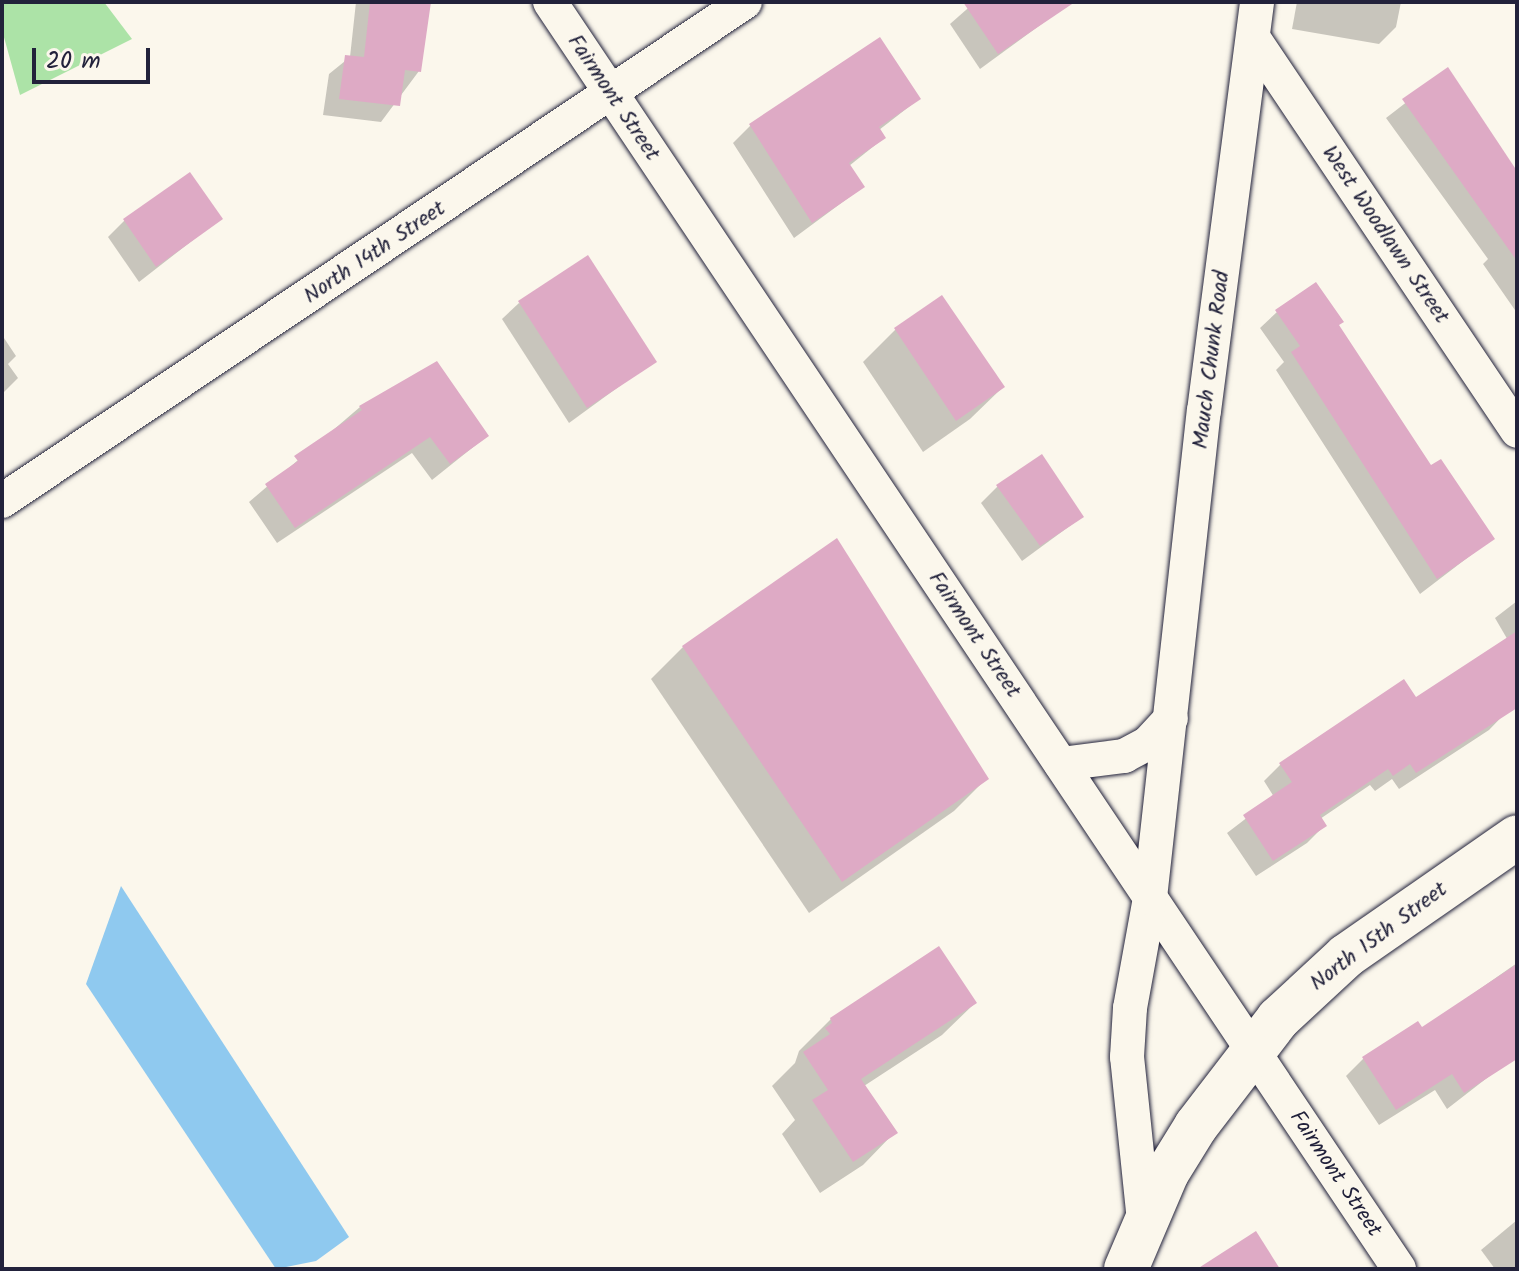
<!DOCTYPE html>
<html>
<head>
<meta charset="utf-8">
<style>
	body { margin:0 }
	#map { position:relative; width:1519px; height:1271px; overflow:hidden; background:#fbf7ec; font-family:Kalam,sans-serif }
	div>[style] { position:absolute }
	.green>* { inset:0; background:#ace3a7 }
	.water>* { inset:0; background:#8fc9ef }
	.shadow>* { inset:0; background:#0003 }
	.building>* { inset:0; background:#deaac5 }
	.roads { filter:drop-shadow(0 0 2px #22223b) drop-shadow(0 0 2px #22223b) }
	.street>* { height:34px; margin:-17px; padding:0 17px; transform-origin:17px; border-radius:17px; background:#fbf7ec }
	.secondary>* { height:44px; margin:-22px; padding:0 22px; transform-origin:22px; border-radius:22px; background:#fbf7ec }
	span { translate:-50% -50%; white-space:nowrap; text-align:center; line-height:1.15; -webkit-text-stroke:6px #fbf7ec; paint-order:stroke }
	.street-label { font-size:22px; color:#22223b }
	.frame { position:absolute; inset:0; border:4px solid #22223b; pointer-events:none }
	.scale { position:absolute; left:32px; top:48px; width:118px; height:36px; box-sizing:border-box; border:4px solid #22223b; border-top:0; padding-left:10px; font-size:24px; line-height:28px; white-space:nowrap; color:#22223b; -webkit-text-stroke:6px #fbf7ec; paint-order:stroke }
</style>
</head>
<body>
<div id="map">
	<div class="green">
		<i style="clip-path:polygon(2px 2px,104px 2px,132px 39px,20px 95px,2px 30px)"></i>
	</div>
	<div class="water">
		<i style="clip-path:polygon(121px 886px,349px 1237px,316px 1261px,276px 1269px,86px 984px)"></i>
	</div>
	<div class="shadow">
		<i style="clip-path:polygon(356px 2px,429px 2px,419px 71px,381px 122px,323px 115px,329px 74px,350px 57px)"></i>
		<i style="clip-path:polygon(975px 2px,1064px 2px,1066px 6px,980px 69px,950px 24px)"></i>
		<i style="clip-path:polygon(1297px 2px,1401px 2px,1396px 27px,1379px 44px,1292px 29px)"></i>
		<i style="clip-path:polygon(880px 40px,919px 99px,879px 130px,884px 138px,849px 166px,863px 187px,794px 238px,733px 143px,750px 126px)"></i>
		<i style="clip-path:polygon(1448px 70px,1517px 174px,1517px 313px,1483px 264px,1488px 259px,1386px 118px)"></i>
		<i style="clip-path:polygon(220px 219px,139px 282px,108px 237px,125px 220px)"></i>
		<i style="clip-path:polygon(942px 298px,1003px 387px,970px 419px,923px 452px,863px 362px,895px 330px)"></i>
		<i style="clip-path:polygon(519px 303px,654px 361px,569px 423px,502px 319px)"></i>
		<i style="clip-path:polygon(1277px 312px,1337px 326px,1431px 468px,1492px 539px,1420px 594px,1276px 370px,1284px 362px,1260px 328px)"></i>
		<i style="clip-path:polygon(2px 335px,16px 356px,8px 364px,18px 378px,2px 394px)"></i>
		<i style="clip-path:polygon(360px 407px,487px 436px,432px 480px,412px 453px,277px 543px,249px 502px)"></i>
		<i style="clip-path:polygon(998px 486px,1082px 517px,1022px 561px,981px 503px)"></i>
		<i style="clip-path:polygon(1517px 601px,1517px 637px,1509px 642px,1495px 618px)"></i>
		<i style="clip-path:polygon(683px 647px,987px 778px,954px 811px,809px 913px,651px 679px)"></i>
		<i style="clip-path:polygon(1517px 666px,1517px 701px,1489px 730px,1399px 789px,1392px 779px,1375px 791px,1370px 785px,1320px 819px,1324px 826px,1307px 843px,1256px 876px,1227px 833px,1274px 797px,1264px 781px,1280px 765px,1416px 700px)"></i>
		<i style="clip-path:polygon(1517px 963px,1517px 1046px,1496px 1071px,1447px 1109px,1435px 1090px,1379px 1125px,1346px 1076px,1363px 1059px,1421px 1030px)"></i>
		<i style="clip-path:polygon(975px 1003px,942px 1035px,864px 1086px,895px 1132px,863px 1165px,820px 1193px,782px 1134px,795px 1120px,772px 1086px,795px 1063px,799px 1051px,831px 1019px)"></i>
		<i style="clip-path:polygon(1517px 1220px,1517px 1269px,1495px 1269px,1481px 1250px)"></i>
	</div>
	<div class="building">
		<i style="clip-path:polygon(370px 2px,431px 2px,421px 72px,405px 70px,400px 106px,339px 99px,345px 55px,364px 57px)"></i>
		<i style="clip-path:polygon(963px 2px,1075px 2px,998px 54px)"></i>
		<i style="clip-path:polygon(880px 37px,921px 99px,879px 127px,886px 138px,849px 163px,865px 187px,812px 223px,749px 124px)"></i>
		<i style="clip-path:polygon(1448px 67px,1517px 171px,1517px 261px,1402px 99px)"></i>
		<i style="clip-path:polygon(190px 172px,223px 219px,156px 267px,123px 219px)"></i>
		<i style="clip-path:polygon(588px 255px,657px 362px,587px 408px,518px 301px)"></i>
		<i style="clip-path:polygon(1316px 282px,1344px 322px,1339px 325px,1431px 465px,1441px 459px,1495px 539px,1437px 579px,1291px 352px,1300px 346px,1275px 310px)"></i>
		<i style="clip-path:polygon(942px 295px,1005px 387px,956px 421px,894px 328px)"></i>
		<i style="clip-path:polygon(437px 361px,489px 436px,450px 464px,430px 437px,295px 528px,265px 484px,298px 461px,294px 456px,362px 410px,359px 406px)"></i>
		<i style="clip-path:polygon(1042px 454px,1084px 517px,1040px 546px,996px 485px)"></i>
		<i style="clip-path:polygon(837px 538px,989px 779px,842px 882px,682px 646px)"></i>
		<i style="clip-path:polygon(1517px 631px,1517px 708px,1416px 773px,1410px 764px,1393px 776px,1388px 769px,1320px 815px,1327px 826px,1273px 861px,1243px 815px,1292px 782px,1279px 763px,1404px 679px,1416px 697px)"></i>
		<i style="clip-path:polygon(939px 946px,977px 1003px,861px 1079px,898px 1133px,853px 1162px,812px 1100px,828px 1090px,803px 1052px,830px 1034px,825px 1028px,832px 1023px,830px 1018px)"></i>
		<i style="clip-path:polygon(1517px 964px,1517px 1059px,1464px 1093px,1452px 1074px,1396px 1110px,1362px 1057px,1418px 1021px,1422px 1027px)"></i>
		<i style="clip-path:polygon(1256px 1231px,1280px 1269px,1197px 1269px)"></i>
	</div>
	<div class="roads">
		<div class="street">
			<i style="left:550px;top:2px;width:1525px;rotate:56.17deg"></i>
			<i style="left:1254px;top:39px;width:472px;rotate:56.1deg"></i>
			<i style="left:2px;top:501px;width:895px;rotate:-33.89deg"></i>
			<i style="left:1061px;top:764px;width:64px;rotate:-7.2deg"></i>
			<i style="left:1124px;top:756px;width:26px;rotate:-28deg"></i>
			<i style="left:1147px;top:744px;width:35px;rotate:-47deg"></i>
			<i style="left:1144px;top:1221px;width:165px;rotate:-95.9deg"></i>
			<i style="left:1127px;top:1057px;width:49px;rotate:-86.5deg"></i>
			<i style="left:1130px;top:1008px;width:112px;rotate:-79.7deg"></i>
			<i style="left:1150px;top:898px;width:490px;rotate:-83.7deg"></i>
			<i style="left:1204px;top:411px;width:412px;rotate:-82.6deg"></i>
		</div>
		<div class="secondary">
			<i style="left:1126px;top:1269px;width:104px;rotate:-66.9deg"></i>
			<i style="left:1167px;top:1173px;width:55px;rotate:-58.3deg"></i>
			<i style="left:1196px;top:1126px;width:135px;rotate:-52.5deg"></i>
			<i style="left:1278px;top:1019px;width:93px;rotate:-42.8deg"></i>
			<i style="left:1346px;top:956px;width:208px;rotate:-34.8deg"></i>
		</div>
	</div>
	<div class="street-label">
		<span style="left:613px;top:98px;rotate:56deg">Fairmont Street</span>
		<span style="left:1385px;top:235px;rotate:56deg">West Woodlawn Street</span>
		<span style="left:375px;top:253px;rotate:-34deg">North 14th Street</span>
		<span style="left:1212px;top:360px;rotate:-83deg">Mauch Chunk Road</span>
		<span style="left:974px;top:635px;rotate:56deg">Fairmont Street</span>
		<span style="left:1379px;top:937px;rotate:-37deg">North 15th Street</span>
		<span style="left:1335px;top:1174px;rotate:56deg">Fairmont Street</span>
	</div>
	<div class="frame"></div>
	<div class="scale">20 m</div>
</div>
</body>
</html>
